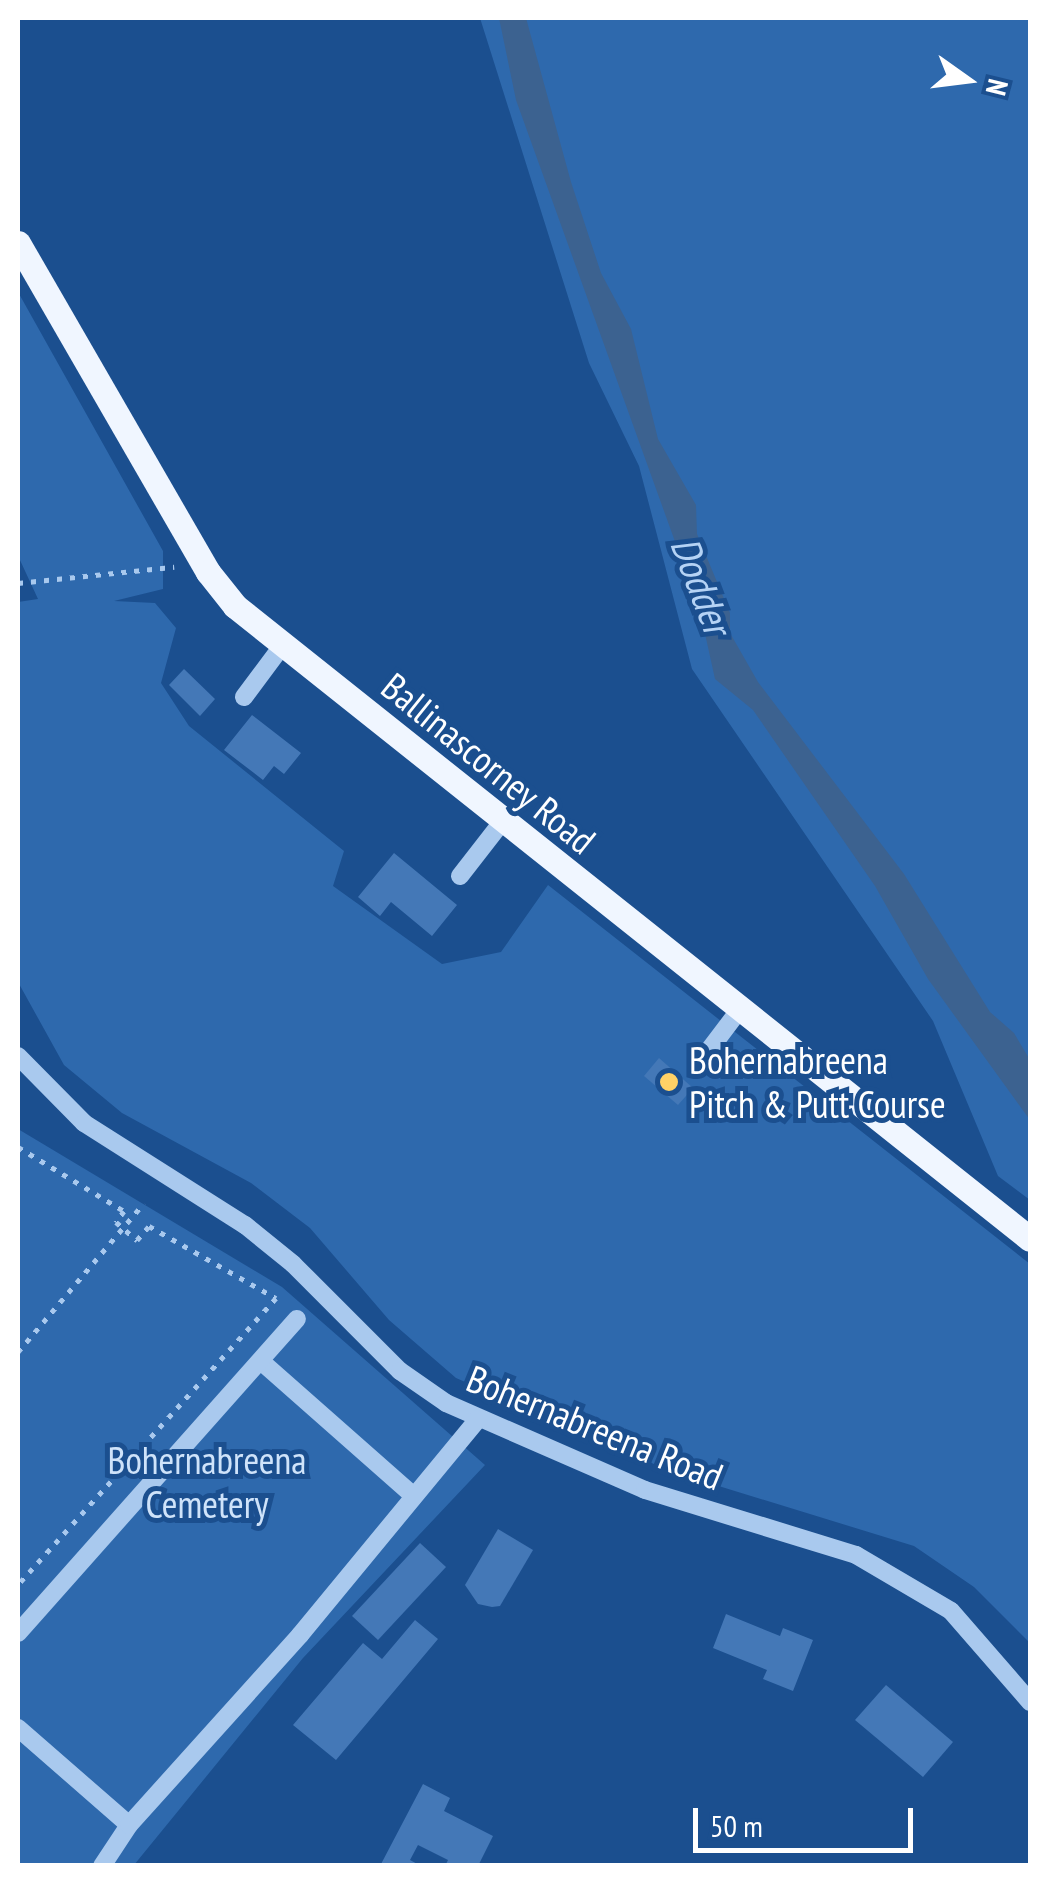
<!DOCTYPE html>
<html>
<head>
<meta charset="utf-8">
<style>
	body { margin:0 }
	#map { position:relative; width:1048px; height:1883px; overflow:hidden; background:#1b4f8f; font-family:"PT Sans Narrow",sans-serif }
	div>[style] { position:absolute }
	.green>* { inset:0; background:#2e69ad }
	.water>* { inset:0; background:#3c6290 }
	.building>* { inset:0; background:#4478b7 }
	.path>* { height:5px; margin-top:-2.5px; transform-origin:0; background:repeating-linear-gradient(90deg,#a9c9ee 0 5px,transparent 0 13px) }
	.minor>* { height:18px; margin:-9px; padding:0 9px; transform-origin:9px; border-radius:9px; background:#a9c9ee }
	.major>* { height:25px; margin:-12.5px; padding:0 12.5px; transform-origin:12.5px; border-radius:12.5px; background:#f0f6ff }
	.dots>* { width:28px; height:28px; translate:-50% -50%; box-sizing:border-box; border:5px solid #1b4f8f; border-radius:50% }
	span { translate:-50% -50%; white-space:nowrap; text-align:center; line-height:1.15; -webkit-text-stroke:10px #1b4f8f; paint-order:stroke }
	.street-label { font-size:38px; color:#fff }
	.poi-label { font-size:38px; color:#fff }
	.left { translate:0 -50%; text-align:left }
	.park-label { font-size:38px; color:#cfe3fa }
	.water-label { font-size:40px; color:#b5d3f5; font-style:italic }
	.frame { position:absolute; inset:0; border:20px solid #fff; pointer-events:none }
	.north { position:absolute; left:918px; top:30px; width:100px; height:100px; -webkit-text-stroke:8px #1b4f8f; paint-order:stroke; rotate:104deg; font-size:28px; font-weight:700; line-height:40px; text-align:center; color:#fff }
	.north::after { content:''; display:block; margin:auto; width:35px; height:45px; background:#fff; clip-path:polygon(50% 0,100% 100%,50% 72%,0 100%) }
	.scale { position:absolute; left:693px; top:1808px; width:220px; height:45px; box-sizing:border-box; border:5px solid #fff; border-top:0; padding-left:12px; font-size:30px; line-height:35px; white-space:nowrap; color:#fff; -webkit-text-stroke:8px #1b4f8f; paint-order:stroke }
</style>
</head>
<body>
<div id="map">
	<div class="green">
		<i style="clip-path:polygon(480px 18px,1030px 18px,1030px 1200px,998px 1176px,933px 1021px,692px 669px,639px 466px,589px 363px)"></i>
		<i style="clip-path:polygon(18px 292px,163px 551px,163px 589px,114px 601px,155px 603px,176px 628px,161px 683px,189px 726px,344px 851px,333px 886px,442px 964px,501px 952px,548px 885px,1030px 1264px,1030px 1643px,974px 1587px,914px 1546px,670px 1471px,456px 1378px,389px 1320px,310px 1228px,251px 1183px,122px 1113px,64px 1065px,18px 982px,18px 602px,38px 599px,19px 558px,18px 532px)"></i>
		<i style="clip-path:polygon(18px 1129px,282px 1287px,485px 1465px,303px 1658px,134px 1865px,18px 1865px)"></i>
	</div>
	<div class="water">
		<i style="clip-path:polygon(499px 18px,526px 18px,571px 182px,601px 273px,631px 329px,658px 439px,696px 505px,697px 534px,730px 613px,730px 633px,758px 682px,904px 874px,990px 1012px,1014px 1033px,1030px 1060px,1030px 1120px,928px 979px,875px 886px,753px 710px,715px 679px,700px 611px,516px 100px)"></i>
	</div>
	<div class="building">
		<i style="clip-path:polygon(184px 669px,215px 699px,200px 716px,169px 685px)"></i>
		<i style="clip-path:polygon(252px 715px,301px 753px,284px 774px,274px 766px,263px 780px,224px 750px)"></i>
		<i style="clip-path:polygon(394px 853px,457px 905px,432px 936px,391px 902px,380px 916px,358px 897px)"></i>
		<i style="clip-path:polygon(659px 1058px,693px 1088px,678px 1105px,644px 1076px)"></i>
		<i style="clip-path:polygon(498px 1529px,533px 1550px,500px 1606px,492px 1607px,478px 1604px,465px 1585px)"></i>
		<i style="clip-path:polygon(420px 1543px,446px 1567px,378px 1640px,352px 1616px)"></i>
		<i style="clip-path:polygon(726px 1614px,780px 1636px,783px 1628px,813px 1640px,793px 1691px,763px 1679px,767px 1670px,713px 1648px)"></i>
		<i style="clip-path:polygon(415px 1620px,438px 1639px,336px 1760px,293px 1725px,363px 1643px,382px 1659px)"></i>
		<i style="clip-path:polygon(886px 1685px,953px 1742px,923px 1777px,855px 1720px)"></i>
		<i style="clip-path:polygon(423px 1784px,450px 1798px,444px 1811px,493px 1836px,478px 1866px,445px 1866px,448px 1860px,418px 1845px,410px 1860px,421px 1866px,380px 1866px)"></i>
	</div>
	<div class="path">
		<i style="left:18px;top:583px;width:157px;rotate:-5.9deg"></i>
		<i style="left:18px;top:1147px;width:124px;rotate:31.1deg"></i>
		<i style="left:124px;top:1211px;width:14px;rotate:126deg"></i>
		<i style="left:116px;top:1222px;width:28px;rotate:41deg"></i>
		<i style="left:137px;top:1240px;width:18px;rotate:-49deg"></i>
		<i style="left:149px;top:1226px;width:146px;rotate:29.6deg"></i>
		<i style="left:276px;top:1298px;width:386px;rotate:132deg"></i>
		<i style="left:18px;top:1352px;width:195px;rotate:-49.8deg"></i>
	</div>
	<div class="minor">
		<i style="left:244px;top:697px;width:64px;rotate:-53.3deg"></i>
		<i style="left:460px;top:876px;width:68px;rotate:-52.1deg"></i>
		<i style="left:18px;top:1056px;width:94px;rotate:45.4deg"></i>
		<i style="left:84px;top:1123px;width:191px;rotate:32.4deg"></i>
		<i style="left:245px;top:1225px;width:62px;rotate:39.1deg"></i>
		<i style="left:293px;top:1264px;width:151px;rotate:45deg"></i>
		<i style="left:400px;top:1371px;width:56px;rotate:34.8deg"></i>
		<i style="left:446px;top:1403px;width:217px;rotate:23.6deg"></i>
		<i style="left:645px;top:1490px;width:221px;rotate:17.1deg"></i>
		<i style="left:856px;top:1555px;width:110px;rotate:30.5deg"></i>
		<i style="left:951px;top:1611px;width:121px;rotate:49deg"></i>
		<i style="left:703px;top:1058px;width:61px;rotate:-52.9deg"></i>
		<i style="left:263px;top:1363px;width:201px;rotate:41.4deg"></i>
		<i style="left:18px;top:1633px;width:420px;rotate:-48.4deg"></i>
		<i style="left:18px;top:1728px;width:147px;rotate:41.1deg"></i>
		<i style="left:102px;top:1866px;width:49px;rotate:-56.6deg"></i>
		<i style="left:129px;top:1825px;width:256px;rotate:-48deg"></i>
		<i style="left:300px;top:1635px;width:280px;rotate:-50.5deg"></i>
	</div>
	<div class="major">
		<i style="left:18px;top:243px;width:380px;rotate:60deg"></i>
		<i style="left:208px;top:572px;width:43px;rotate:51.5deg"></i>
		<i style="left:235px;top:606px;width:1016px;rotate:38.53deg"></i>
	</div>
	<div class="dots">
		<i style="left:669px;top:1082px;background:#ffd166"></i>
	</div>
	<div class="street-label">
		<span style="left:489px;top:763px;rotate:39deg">Ballinascorney Road</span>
		<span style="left:595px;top:1427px;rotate:22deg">Bohernabreena Road</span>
	</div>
	<div class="poi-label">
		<span class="left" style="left:689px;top:1082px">Bohernabreena<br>Pitch &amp; Putt Course</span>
	</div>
	<div class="park-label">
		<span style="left:207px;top:1482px">Bohernabreena<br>Cemetery</span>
	</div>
	<div class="water-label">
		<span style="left:702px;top:585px;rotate:69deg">Dodder</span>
	</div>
	<div class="frame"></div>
	<div class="north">N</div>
	<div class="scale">50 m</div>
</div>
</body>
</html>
